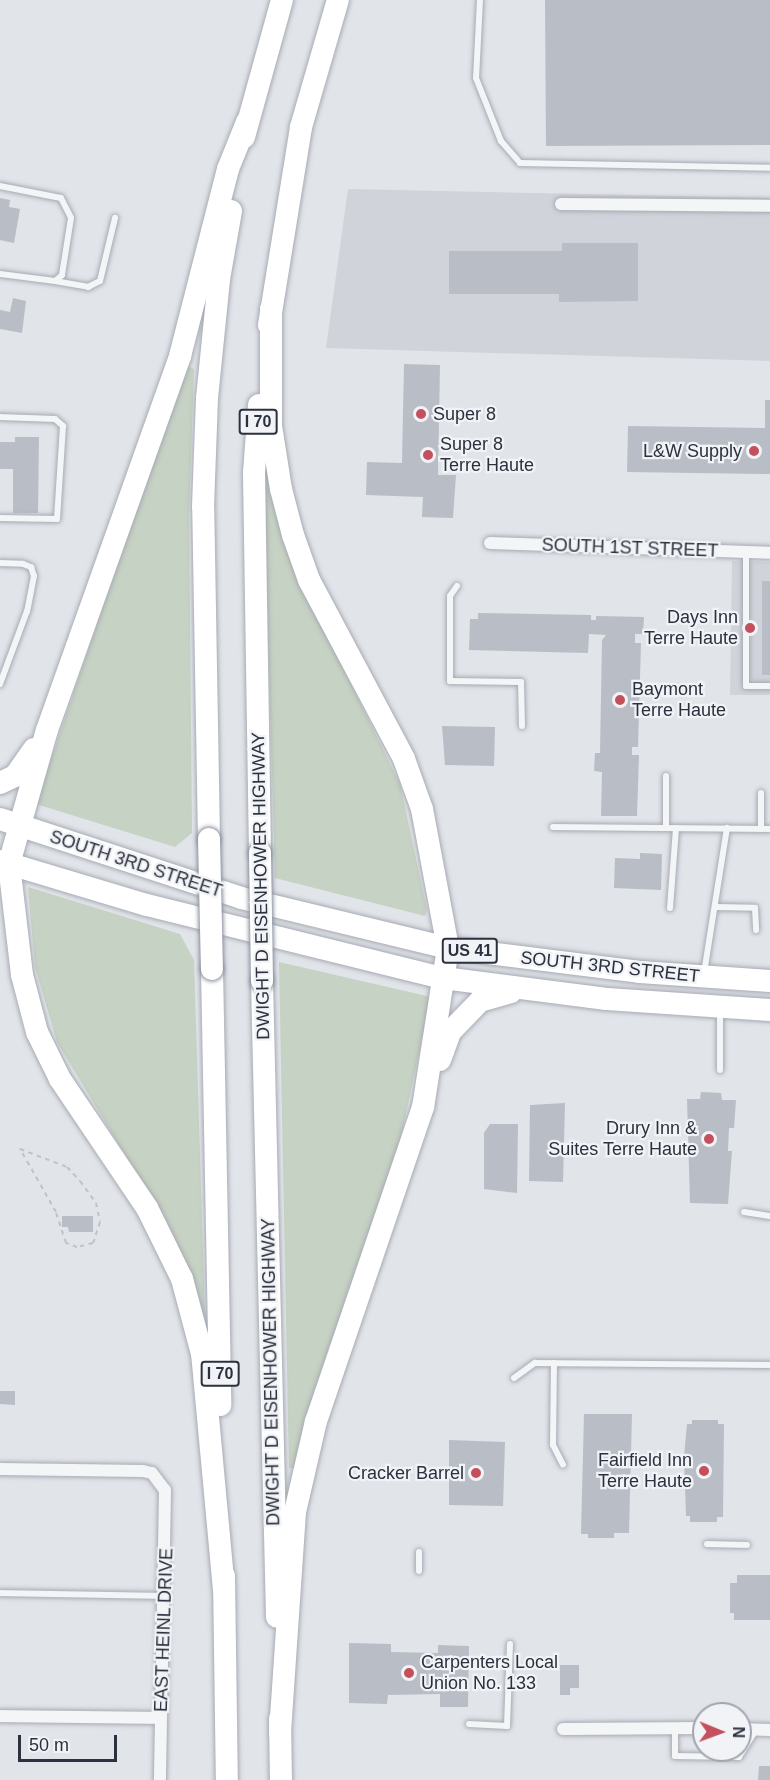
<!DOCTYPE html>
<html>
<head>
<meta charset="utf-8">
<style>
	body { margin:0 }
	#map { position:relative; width:770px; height:1780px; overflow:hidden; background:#e1e4e9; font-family:Helvetica,sans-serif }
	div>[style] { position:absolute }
	.built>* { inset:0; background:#d0d3da }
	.green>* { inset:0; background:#c6d2c3 }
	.building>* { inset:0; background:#b9bdc5 }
	.path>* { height:2px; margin-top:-1px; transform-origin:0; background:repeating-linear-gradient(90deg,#c0c2c7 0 4.5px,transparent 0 9px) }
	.roads { filter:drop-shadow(0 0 2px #a7abb3) drop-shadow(0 0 2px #a7abb3) }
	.lane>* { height:6px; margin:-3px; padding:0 3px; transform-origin:3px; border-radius:3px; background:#f4f5f7 }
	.street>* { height:12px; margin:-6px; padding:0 6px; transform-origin:6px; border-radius:6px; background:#f4f5f7 }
	.highway>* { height:22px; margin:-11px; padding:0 11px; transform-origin:11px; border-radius:11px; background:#fff }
	.bridges { filter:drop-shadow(0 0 2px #8a919e) drop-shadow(0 0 2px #8a919e) }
	.highway-bridge>* { height:22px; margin:-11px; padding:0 11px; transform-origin:11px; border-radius:11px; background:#fff }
	.dots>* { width:16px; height:16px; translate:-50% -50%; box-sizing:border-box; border:3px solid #f1f3f6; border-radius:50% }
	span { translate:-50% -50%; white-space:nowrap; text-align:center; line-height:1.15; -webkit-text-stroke:4.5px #f1f3f6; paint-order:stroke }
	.shield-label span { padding:2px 4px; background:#f1f3f6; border:2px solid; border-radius:4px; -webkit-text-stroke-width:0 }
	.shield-label { font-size:16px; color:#2b313f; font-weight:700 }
	.poi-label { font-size:18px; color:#2b313f }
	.left { translate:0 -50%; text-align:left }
	.right { translate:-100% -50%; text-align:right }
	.street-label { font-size:18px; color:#2b313f }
	.north { position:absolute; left:692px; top:1702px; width:60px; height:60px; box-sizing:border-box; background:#f1f3f6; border:2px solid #a2a5ad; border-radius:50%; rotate:91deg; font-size:16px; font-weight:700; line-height:24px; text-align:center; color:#2b313f }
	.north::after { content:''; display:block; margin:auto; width:21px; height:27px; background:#c4505d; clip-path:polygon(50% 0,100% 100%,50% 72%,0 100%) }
	.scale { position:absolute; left:18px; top:1735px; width:99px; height:27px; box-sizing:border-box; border:3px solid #2b313f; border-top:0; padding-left:8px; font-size:18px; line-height:21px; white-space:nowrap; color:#2b313f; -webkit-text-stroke:4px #f1f3f6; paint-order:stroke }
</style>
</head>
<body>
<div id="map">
	<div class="built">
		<i style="clip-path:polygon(348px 189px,770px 198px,770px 361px,326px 348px)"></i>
		<i style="clip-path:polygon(732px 561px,770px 562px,770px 695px,730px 695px)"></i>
	</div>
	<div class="green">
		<i style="clip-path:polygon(185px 365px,194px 369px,189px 516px,192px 833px,175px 847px,36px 804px)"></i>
		<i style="clip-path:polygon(270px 477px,344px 670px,400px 784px,427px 910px,425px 916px,275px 878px,265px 521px,266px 478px)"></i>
		<i style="clip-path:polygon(28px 887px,180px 934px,194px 960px,205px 1317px,199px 1317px,170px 1239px,174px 1236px,57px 1042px,35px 967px)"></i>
		<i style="clip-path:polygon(279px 962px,431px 997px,395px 1165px,299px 1468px,289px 1468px)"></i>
	</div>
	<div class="building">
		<i style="clip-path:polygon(545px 0,770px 0,770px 145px,546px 146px)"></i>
		<i style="clip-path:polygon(0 198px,10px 200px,9px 207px,20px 209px,14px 243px,0 240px)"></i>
		<i style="clip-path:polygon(562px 243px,638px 243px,638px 301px,559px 302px,559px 294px,449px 294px,449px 251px,562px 251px)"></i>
		<i style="clip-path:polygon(13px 298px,26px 301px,22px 333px,0 329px,0 310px,10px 312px)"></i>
		<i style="clip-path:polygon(404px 364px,440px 365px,438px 475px,456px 475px,453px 518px,422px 517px,423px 497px,366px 495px,367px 462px,402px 463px)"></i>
		<i style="clip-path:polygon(765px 400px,770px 400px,770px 474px,627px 472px,628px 426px,765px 428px)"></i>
		<i style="clip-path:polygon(15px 437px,39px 437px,38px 513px,13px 513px,13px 469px,0 469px,0 442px,15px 442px)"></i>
		<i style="clip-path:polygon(762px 581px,770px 581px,770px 675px,762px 675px)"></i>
		<i style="clip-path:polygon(478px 613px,591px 615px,591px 620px,596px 620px,596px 616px,644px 617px,643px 634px,635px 634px,635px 643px,641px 643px,638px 747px,632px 747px,632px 755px,639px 755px,637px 816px,601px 816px,602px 772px,594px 771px,595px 753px,600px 753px,602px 640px,606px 635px,589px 634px,588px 653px,469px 650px,470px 619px,478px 619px)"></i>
		<i style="clip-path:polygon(442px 726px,495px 727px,494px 766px,445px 765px)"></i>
		<i style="clip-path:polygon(640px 853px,662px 854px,661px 890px,614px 888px,615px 858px,640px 859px)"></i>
		<i style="clip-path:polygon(701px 1092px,721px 1093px,722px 1100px,736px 1100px,734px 1128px,729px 1128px,728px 1151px,732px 1151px,728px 1204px,690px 1203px,687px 1099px,700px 1099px)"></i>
		<i style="clip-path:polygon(565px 1103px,563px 1182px,529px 1181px,530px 1105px)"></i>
		<i style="clip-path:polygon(490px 1124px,518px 1124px,517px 1193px,484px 1189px,484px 1133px)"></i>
		<i style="clip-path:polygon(62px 1216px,93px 1216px,93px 1232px,69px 1232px,68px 1227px,62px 1227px)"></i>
		<i style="clip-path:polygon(0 1391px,15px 1391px,15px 1405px,0 1404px)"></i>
		<i style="clip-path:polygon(584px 1414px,632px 1414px,629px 1533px,614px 1533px,614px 1538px,588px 1538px,588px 1534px,581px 1534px)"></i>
		<i style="clip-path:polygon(692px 1420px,718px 1420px,718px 1424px,724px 1424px,723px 1517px,717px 1517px,717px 1522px,690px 1522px,690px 1516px,686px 1516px,684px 1456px,687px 1424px,692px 1424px)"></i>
		<i style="clip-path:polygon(449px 1440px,505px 1442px,503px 1506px,449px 1505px)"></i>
		<i style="clip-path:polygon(737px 1575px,770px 1575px,770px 1620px,734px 1620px,734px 1613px,730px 1613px,730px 1583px,737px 1583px)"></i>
		<i style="clip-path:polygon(349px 1643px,391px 1644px,391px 1652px,438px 1653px,438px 1645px,469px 1646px,468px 1707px,440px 1707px,440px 1694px,388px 1695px,387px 1704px,349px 1703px)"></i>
		<i style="clip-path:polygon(560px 1665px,579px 1665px,579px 1688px,570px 1688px,570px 1695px,560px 1695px)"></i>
		<i style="clip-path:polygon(759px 1766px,770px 1766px,770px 1780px,758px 1780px)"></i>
	</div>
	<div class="path">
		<i style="left:20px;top:1149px;width:50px;rotate:21deg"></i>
		<i style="left:67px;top:1167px;width:19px;rotate:47deg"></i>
		<i style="left:80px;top:1181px;width:27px;rotate:54deg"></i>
		<i style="left:96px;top:1203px;width:19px;rotate:78deg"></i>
		<i style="left:100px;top:1222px;width:22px;rotate:108deg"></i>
		<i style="left:93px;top:1243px;width:16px;rotate:166deg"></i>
		<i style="left:77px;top:1247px;width:12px;rotate:-160deg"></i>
		<i style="left:66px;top:1243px;width:33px;rotate:-108deg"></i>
		<i style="left:56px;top:1212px;width:73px;rotate:-119.7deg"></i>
	</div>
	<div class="roads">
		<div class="lane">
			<i style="left:480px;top:0;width:78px;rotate:92.9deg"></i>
			<i style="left:476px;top:78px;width:68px;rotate:68.4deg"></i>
			<i style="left:501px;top:141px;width:29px;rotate:49deg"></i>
			<i style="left:520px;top:163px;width:250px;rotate:1.1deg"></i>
			<i style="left:0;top:186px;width:62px;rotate:11.1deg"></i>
			<i style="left:61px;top:198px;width:22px;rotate:63deg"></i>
			<i style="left:71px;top:218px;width:58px;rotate:99deg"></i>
			<i style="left:62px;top:275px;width:9px;rotate:139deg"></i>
			<i style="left:55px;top:281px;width:55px;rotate:-172.7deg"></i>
			<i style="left:55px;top:281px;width:34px;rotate:10deg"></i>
			<i style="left:88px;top:287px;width:13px;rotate:-27deg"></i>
			<i style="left:100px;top:281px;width:65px;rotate:-76.6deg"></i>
			<i style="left:0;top:417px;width:55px;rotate:2.1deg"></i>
			<i style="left:55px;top:419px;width:11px;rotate:41deg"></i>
			<i style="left:63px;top:426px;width:93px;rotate:93.7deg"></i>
			<i style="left:57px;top:519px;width:57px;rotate:-179deg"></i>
			<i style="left:746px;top:552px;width:134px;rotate:90deg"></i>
			<i style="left:746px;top:686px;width:24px"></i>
			<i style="left:0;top:563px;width:23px;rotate:2deg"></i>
			<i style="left:23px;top:564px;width:9px;rotate:21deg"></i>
			<i style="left:31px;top:567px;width:9px;rotate:72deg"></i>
			<i style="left:34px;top:576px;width:36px;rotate:101deg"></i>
			<i style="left:27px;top:611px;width:78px;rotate:110.3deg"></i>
			<i style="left:457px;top:586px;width:12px;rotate:125deg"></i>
			<i style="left:450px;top:596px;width:85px;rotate:90deg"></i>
			<i style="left:450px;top:681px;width:71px;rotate:0.8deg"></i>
			<i style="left:521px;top:682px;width:44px;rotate:88.7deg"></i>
			<i style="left:553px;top:827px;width:217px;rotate:0.5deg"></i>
			<i style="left:666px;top:828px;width:52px;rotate:-90deg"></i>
			<i style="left:761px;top:829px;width:36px;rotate:-90deg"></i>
			<i style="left:716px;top:907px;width:39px;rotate:1deg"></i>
			<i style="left:755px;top:908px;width:22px;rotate:87deg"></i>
			<i style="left:670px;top:908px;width:80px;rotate:-85.7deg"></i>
			<i style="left:704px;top:973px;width:147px;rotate:-81deg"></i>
			<i style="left:720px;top:1070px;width:59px;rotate:-90deg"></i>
			<i style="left:744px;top:1212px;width:26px;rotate:9deg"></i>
			<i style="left:554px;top:1363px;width:82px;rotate:90.7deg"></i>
			<i style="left:553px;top:1445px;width:22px;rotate:63deg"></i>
			<i style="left:514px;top:1378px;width:26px;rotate:-36deg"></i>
			<i style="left:535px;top:1363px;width:235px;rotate:0.5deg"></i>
			<i style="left:707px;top:1544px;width:40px;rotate:1.4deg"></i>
			<i style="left:419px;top:1552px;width:19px;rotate:90deg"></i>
			<i style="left:0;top:1593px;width:164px;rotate:1deg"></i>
			<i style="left:469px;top:1724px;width:38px;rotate:3deg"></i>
			<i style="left:507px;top:1726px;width:82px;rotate:-87.9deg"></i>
			<i style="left:675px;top:1728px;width:28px;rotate:90deg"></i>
			<i style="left:675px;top:1756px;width:64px;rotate:0.9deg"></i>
			<i style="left:739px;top:1757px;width:32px;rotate:-58deg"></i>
		</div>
		<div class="street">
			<i style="left:561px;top:204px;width:209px;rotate:0.5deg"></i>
			<i style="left:490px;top:543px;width:280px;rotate:2deg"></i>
			<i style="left:0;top:1469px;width:143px;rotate:0.8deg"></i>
			<i style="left:143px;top:1471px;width:9px;rotate:13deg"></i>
			<i style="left:152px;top:1473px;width:21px;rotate:53deg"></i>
			<i style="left:165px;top:1490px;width:290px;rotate:91deg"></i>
			<i style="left:0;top:1716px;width:161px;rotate:0.7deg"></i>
			<i style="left:563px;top:1729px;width:141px;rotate:-0.4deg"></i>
			<i style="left:740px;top:1729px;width:30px;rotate:2deg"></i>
		</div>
		<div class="highway">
			<i style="left:244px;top:137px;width:142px;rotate:-74.5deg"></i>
			<i style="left:271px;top:309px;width:117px;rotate:90deg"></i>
			<i style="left:271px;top:426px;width:64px;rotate:81deg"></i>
			<i style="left:281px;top:489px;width:48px;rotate:75.4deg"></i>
			<i style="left:293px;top:535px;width:48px;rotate:70.4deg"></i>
			<i style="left:309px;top:580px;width:203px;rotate:62deg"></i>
			<i style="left:404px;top:759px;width:53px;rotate:70.2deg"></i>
			<i style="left:422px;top:809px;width:141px;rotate:79.4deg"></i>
			<i style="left:448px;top:948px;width:161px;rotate:98.9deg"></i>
			<i style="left:423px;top:1107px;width:332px;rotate:108.8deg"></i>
			<i style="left:316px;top:1421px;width:93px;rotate:103deg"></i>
			<i style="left:295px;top:1512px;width:221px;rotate:93.9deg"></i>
			<i style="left:269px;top:325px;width:201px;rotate:-80.8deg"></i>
			<i style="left:301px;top:127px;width:132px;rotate:-73.8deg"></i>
			<i style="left:259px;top:405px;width:68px;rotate:94.2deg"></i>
			<i style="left:254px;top:473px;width:380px;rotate:89.1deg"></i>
			<i style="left:0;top:783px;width:17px;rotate:-25deg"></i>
			<i style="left:15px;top:776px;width:33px;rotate:-55deg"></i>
			<i style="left:0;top:819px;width:254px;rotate:18.1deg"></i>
			<i style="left:241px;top:898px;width:213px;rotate:13.6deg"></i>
			<i style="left:448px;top:948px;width:193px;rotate:7.1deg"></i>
			<i style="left:640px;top:972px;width:130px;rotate:4deg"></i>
			<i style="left:209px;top:839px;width:332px;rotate:-91deg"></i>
			<i style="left:203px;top:507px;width:109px;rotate:-87.9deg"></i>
			<i style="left:207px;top:398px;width:120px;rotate:-84.2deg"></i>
			<i style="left:219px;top:279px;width:69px;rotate:-80deg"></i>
			<i style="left:0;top:861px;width:153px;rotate:16.7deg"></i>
			<i style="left:147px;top:905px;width:305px;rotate:13.9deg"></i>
			<i style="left:443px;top:978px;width:165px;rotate:7.3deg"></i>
			<i style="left:607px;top:999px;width:163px;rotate:3.9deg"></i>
			<i style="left:212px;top:969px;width:436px;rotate:88.9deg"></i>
			<i style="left:262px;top:981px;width:636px;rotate:88.65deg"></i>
			<i style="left:440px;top:1060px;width:30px;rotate:-70deg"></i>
			<i style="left:450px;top:1032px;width:43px;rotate:-45.9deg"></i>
			<i style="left:480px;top:1001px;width:32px;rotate:-16deg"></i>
			<i style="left:224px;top:1576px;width:204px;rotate:89.2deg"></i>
			<i style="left:224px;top:1590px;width:237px;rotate:-95.3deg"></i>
			<i style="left:202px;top:1354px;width:78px;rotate:-104.9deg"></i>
			<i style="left:182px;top:1279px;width:79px;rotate:-116.2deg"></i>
			<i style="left:147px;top:1208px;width:156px;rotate:-124deg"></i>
			<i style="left:60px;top:1079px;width:52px;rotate:-116.1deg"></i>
			<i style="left:37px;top:1032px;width:59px;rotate:-104.7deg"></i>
			<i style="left:22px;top:975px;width:112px;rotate:-96.7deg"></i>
			<i style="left:9px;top:864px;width:139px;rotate:-74.2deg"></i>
			<i style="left:47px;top:730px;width:397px;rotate:-70.4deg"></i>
			<i style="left:180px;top:356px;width:193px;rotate:-75.6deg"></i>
			<i style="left:228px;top:169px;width:51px;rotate:-68deg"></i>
			<i style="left:280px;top:1719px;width:61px;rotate:89.1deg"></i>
		</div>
	</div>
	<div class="bridges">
		<div class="highway-bridge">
			<i style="left:209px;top:839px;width:130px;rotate:88.7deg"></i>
			<i style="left:260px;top:853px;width:128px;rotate:89.1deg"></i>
		</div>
	</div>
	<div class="dots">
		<i style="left:421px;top:414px;background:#c4505d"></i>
		<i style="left:754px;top:451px;background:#c4505d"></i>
		<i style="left:428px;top:455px;background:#c4505d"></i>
		<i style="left:750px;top:628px;background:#c4505d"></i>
		<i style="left:620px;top:700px;background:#c4505d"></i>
		<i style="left:709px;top:1139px;background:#c4505d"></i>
		<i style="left:704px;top:1471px;background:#c4505d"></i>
		<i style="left:476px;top:1473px;background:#c4505d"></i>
		<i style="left:409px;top:1673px;background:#c4505d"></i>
	</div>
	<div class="shield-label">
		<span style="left:258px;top:422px">I 70</span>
		<span style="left:470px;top:951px">US 41</span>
		<span style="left:220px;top:1374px">I 70</span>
	</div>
	<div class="poi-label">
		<span class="left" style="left:433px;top:414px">Super 8</span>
		<span class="left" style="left:440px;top:455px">Super 8<br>Terre Haute</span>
		<span class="right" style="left:742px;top:451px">L&amp;W Supply</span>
		<span class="right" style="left:738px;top:628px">Days Inn<br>Terre Haute</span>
		<span class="left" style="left:632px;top:700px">Baymont<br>Terre Haute</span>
		<span class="right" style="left:697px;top:1139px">Drury Inn &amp;<br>Suites Terre Haute</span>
		<span class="right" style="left:692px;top:1471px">Fairfield Inn<br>Terre Haute</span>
		<span class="right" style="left:464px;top:1473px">Cracker Barrel</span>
		<span class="left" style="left:421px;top:1673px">Carpenters Local<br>Union No. 133</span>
	</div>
	<div class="street-label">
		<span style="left:630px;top:548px;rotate:2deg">SOUTH 1ST STREET</span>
		<span style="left:136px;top:864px;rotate:18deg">SOUTH 3RD STREET</span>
		<span style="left:261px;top:886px;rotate:-91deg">DWIGHT D EISENHOWER HIGHWAY</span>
		<span style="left:610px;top:967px;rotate:6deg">SOUTH 3RD STREET</span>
		<span style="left:271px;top:1372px;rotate:-91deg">DWIGHT D EISENHOWER HIGHWAY</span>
		<span style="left:164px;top:1630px;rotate:-88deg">EAST HEINL DRIVE</span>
	</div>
	<div class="north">N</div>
	<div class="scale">50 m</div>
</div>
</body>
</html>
